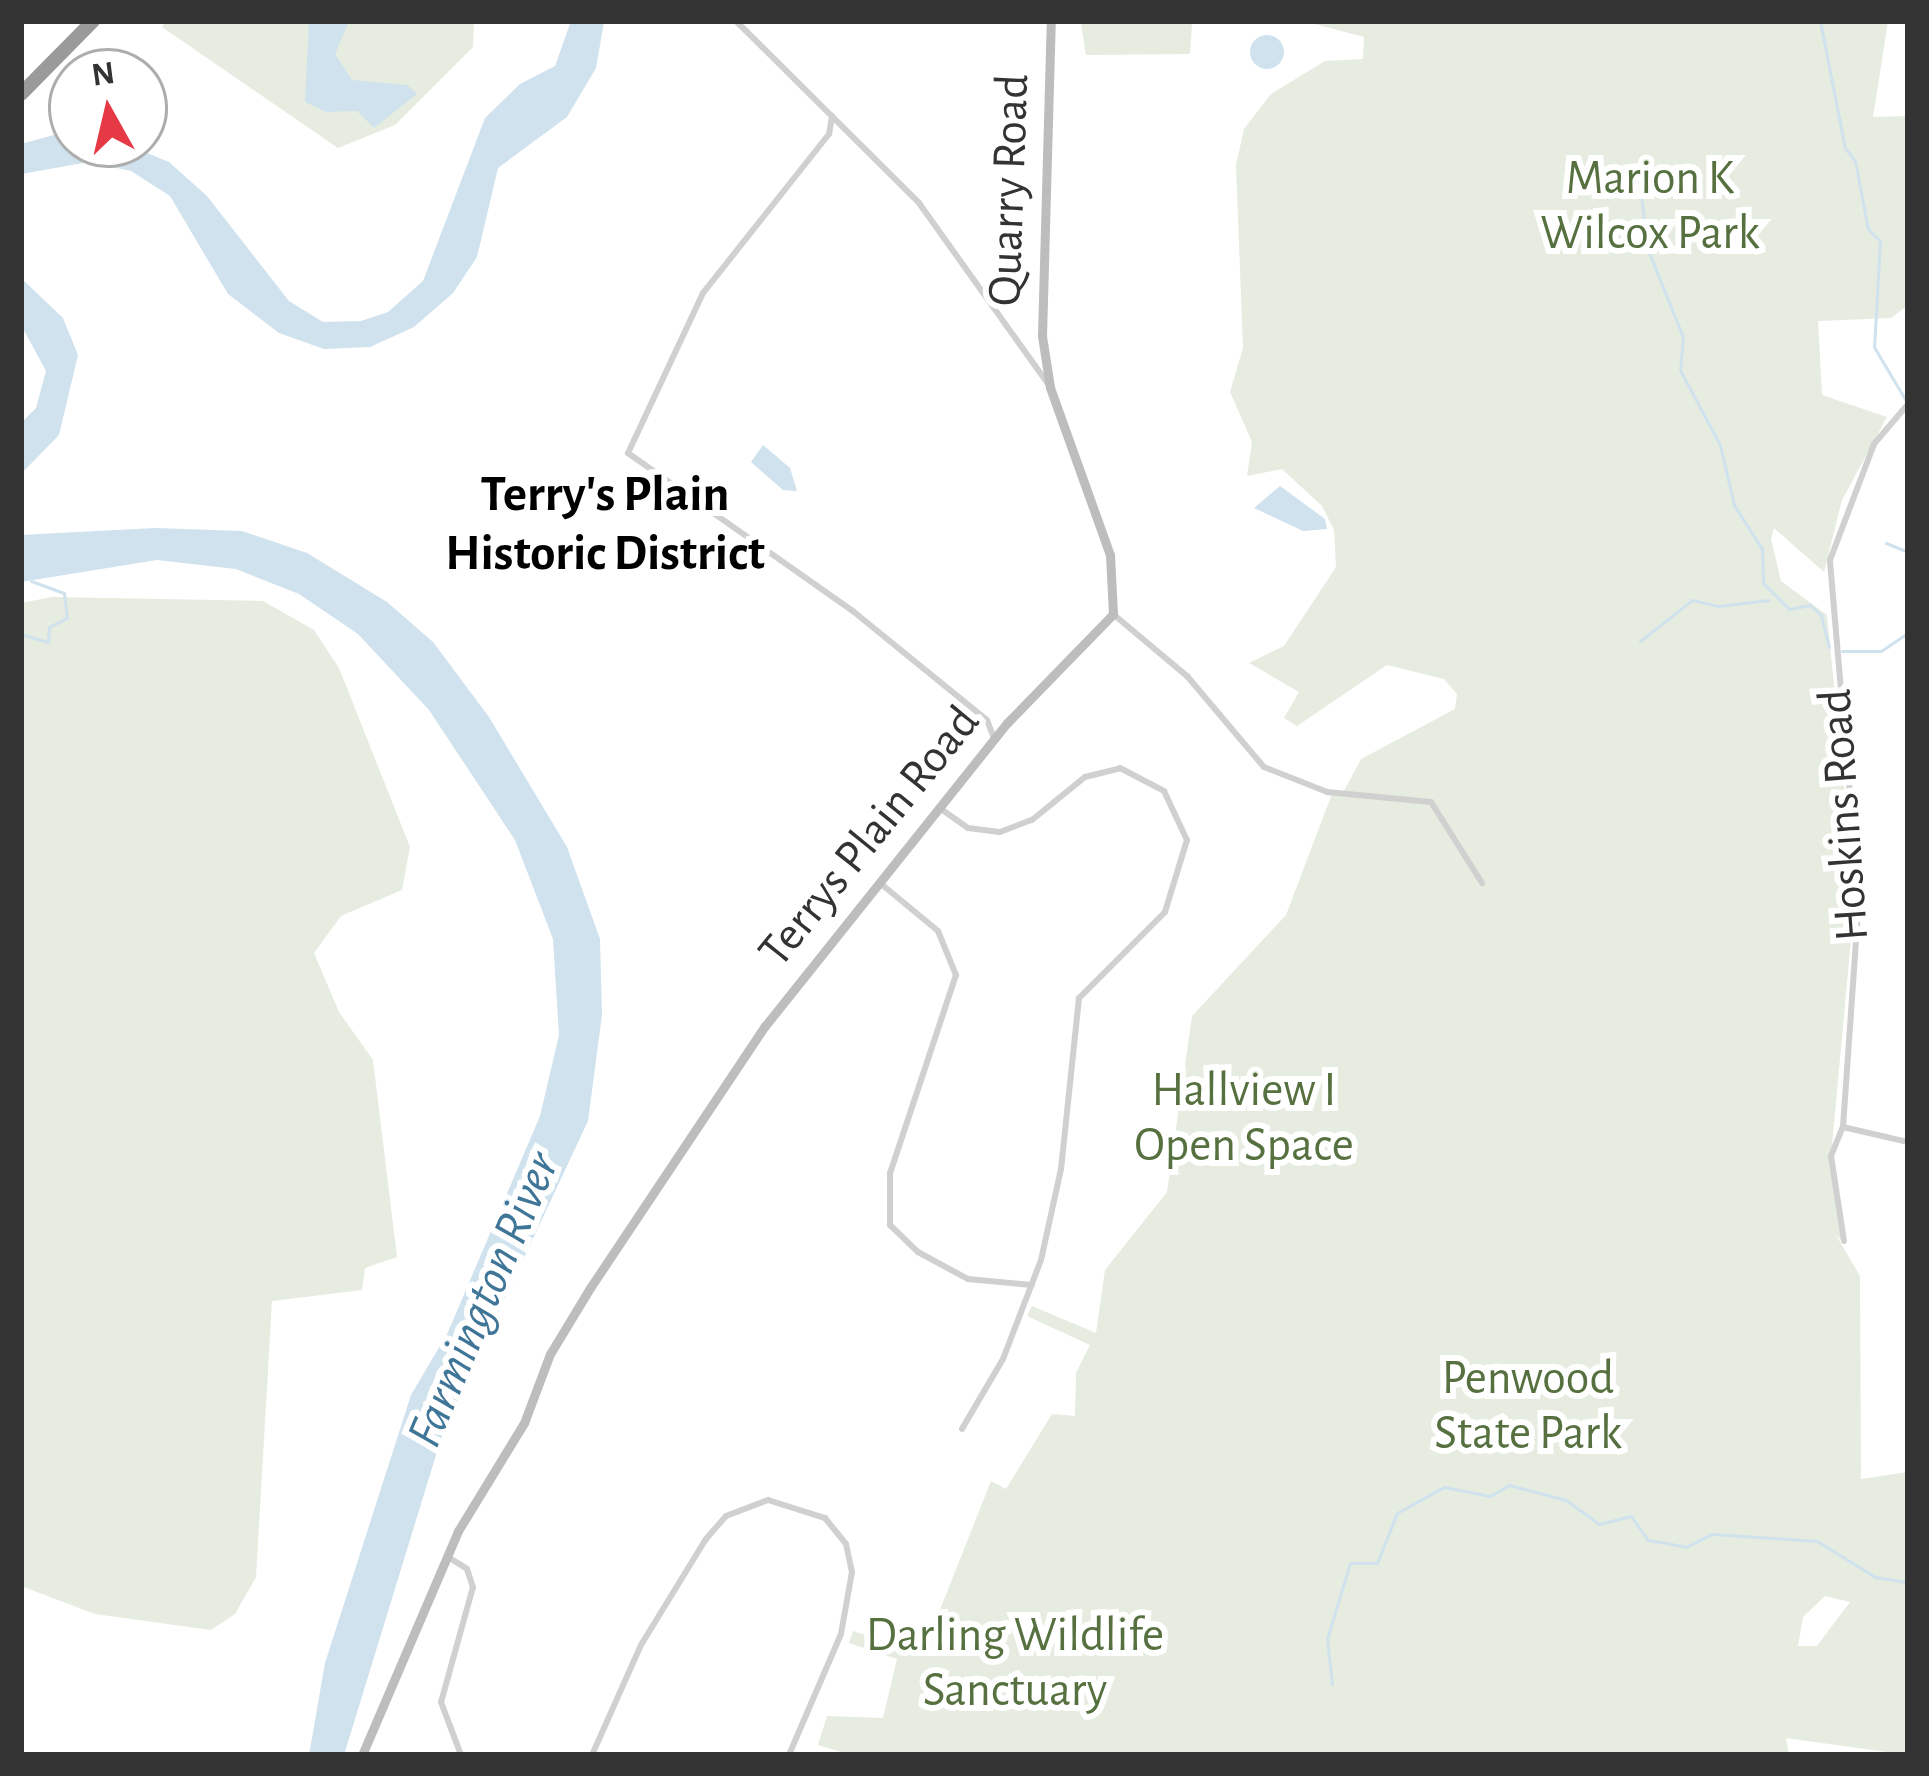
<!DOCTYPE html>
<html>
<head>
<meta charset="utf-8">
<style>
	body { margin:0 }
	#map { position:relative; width:1929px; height:1776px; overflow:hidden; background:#fff; font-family:"Alegreya Sans",sans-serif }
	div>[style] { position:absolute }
	.green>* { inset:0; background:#e6ecdf }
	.water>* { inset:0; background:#cfe2ee }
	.round { border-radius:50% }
	.stream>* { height:3px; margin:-1.5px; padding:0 1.5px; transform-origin:1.5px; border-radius:1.5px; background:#cfe2ee }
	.street>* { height:6px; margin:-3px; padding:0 3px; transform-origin:3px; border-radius:3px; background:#d0d0d0 }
	.secondary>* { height:9px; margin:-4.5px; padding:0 4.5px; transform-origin:4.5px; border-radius:4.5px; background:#bdbdbd }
	.highway>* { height:14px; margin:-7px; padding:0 7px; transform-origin:7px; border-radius:7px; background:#9a9a9a }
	span { translate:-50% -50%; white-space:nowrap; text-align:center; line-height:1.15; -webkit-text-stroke:12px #fff; paint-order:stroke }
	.park-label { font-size:48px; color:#56703f }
	.street-label { font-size:48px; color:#333 }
	.neighbourhood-label { font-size:51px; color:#000; font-weight:700 }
	.water-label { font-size:51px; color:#3f7597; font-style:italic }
	.frame { position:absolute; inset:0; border:24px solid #333; pointer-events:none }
	.north { position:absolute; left:48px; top:48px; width:120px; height:120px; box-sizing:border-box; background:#fff; border:3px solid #adadad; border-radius:50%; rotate:352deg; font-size:33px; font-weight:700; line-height:48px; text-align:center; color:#333 }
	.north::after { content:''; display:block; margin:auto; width:42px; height:54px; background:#e63946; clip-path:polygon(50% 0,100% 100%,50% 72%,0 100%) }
</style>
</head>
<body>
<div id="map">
	<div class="green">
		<i style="clip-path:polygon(166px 21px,474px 21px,473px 47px,395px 125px,338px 148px,162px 27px)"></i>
		<i style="clip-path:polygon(evenodd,1058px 21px,1888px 21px,1873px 117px,1908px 116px,1908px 305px,1891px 318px,1818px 321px,1822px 395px,1887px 417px,1842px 500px,1824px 572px,1774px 528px,1771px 539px,1781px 581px,1827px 615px,1855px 896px,1830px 1167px,1841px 1240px,1836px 1235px,1860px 1276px,1861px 1479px,1908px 1472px,1908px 1755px,1786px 1738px,1789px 1755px,851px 1755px,818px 1745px,827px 1716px,883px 1718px,897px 1659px,849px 1643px,853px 1631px,900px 1646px,905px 1626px,932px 1630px,991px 1481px,1006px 1489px,1052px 1414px,1075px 1416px,1076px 1373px,1090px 1345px,1027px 1316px,1032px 1306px,1096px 1333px,1105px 1270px,1167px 1192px,1192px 1016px,1286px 915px,1333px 791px,1344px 791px,1361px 759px,1455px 709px,1457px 694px,1444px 679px,1387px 665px,1297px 726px,1284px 718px,1299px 692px,1249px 663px,1284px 646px,1336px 567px,1334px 530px,1322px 506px,1282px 469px,1247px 476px,1252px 442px,1230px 392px,1243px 348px,1236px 165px,1244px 129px,1271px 94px,1325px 61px,1363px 59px,1364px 37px,1311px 23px,1192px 24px,1190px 54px,1086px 55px,1081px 24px,1058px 21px,1825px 1596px,1850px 1602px,1817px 1646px,1798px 1646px,1803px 1617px,1825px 1596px)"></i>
		<i style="clip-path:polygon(52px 597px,263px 601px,314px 630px,339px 668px,410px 847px,402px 890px,341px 916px,314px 953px,339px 1012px,373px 1060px,397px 1257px,365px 1268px,362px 1290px,272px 1301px,256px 1577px,235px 1614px,211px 1630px,95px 1614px,21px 1586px,21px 603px)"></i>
	</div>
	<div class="water">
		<i style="clip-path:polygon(309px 21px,349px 21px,335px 54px,352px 80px,407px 85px,417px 94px,374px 128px,357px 111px,326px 112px,305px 102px)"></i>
		<i style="clip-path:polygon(571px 21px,604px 22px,596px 68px,567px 117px,498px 168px,477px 257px,453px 293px,414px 327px,370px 347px,324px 349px,279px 333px,228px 294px,170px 196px,131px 171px,89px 162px,21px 174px,21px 144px,57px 134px,72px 136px,72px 144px,125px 144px,169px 162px,207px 196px,289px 301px,323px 322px,361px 321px,388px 312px,423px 281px,485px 118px,520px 84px,555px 66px)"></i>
		<i class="round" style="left:1250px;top:35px;width:34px;height:34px"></i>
		<i style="clip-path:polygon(21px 278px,63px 318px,78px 355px,59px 435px,21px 474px,21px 423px,36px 408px,46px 371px,21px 325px)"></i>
		<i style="clip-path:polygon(763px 445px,790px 468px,797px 491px,783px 490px,751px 462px)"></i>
		<i style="clip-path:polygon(1280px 486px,1325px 519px,1327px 529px,1303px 531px,1254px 508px)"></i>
		<i style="clip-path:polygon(155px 528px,242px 531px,307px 553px,387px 602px,433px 642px,489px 717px,567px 847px,600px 939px,602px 1015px,588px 1121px,444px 1429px,344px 1755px,309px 1755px,325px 1663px,411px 1395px,448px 1332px,540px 1116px,559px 1035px,553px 939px,515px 840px,429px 710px,358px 634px,299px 594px,236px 569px,157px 560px,21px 582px,21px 535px)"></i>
	</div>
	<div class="stream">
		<i style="left:1820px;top:21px;width:129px;rotate:78.9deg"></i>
		<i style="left:1845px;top:148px;width:16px;rotate:52deg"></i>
		<i style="left:1855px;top:161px;width:69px;rotate:79.2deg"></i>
		<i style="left:1868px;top:229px;width:17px;rotate:45deg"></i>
		<i style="left:1880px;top:241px;width:106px;rotate:93.2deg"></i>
		<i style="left:1874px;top:347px;width:61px;rotate:59.2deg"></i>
		<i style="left:1637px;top:165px;width:86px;rotate:82.6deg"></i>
		<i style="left:1648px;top:250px;width:94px;rotate:68.1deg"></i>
		<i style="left:1683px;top:337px;width:33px;rotate:95deg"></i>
		<i style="left:1680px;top:370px;width:85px;rotate:61.9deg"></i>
		<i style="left:1720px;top:445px;width:62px;rotate:76.9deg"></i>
		<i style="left:1734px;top:505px;width:52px;rotate:57.5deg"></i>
		<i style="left:1762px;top:549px;width:34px;rotate:88deg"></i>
		<i style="left:1763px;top:583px;width:37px;rotate:45deg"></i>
		<i style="left:1789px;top:609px;width:21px;rotate:-11deg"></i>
		<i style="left:1810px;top:605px;width:15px;rotate:42deg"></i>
		<i style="left:1821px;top:615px;width:33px;rotate:76deg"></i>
		<i style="left:1886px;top:543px;width:24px;rotate:22deg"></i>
		<i style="left:21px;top:634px;width:28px;rotate:17deg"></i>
		<i style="left:48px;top:642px;width:15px;rotate:-86deg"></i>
		<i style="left:49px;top:627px;width:20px;rotate:-27deg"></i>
		<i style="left:67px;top:618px;width:25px;rotate:-97deg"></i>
		<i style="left:64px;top:593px;width:35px;rotate:-160deg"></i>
		<i style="left:1640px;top:641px;width:66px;rotate:-38.3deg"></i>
		<i style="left:1692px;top:600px;width:27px;rotate:13deg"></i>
		<i style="left:1718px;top:606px;width:51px;rotate:-6.7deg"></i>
		<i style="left:21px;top:646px;width:5px;rotate:90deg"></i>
		<i style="left:1842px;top:651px;width:39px"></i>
		<i style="left:1881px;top:651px;width:32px;rotate:-34deg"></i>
		<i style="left:1332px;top:1684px;width:45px;rotate:-96.3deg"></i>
		<i style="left:1327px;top:1639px;width:79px;rotate:-73.2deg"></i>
		<i style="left:1350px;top:1563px;width:27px"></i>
		<i style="left:1377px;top:1563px;width:54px;rotate:-68.2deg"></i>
		<i style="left:1397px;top:1513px;width:54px;rotate:-29deg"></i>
		<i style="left:1444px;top:1487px;width:47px;rotate:11.1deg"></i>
		<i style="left:1490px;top:1496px;width:22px;rotate:-30deg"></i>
		<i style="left:1509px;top:1485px;width:59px;rotate:14.7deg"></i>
		<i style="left:1566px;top:1500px;width:41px;rotate:36deg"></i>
		<i style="left:1599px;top:1524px;width:33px;rotate:-14deg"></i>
		<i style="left:1631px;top:1516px;width:29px;rotate:55deg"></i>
		<i style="left:1648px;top:1540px;width:39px;rotate:10deg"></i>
		<i style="left:1686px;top:1547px;width:29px;rotate:-27deg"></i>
		<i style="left:1712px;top:1534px;width:105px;rotate:3.8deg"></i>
		<i style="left:1817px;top:1541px;width:68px;rotate:31.8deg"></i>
		<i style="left:1875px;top:1577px;width:33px;rotate:9deg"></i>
	</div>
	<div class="street">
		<i style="left:736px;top:21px;width:258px;rotate:44.8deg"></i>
		<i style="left:919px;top:203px;width:222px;rotate:54.5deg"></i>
		<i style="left:832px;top:116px;width:18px;rotate:99deg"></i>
		<i style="left:829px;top:134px;width:203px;rotate:128.4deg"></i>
		<i style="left:703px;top:293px;width:177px;rotate:115.1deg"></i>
		<i style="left:628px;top:453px;width:276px;rotate:35.1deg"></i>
		<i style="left:854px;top:612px;width:171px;rotate:39.1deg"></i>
		<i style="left:987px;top:720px;width:19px;rotate:69deg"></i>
		<i style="left:1113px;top:614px;width:97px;rotate:40deg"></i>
		<i style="left:1187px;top:676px;width:119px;rotate:49.8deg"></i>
		<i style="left:1264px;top:767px;width:68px;rotate:21.6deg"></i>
		<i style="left:1327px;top:792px;width:104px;rotate:5.5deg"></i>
		<i style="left:1431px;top:802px;width:96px;rotate:57.8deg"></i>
		<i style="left:941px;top:809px;width:33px;rotate:35deg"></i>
		<i style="left:968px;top:828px;width:32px;rotate:7deg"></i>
		<i style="left:1000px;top:832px;width:34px;rotate:-21deg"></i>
		<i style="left:1032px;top:820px;width:68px;rotate:-39.1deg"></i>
		<i style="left:1085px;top:777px;width:36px;rotate:-14deg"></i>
		<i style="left:1120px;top:768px;width:50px;rotate:27.6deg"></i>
		<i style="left:1164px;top:791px;width:54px;rotate:64.9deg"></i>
		<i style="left:1187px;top:840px;width:75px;rotate:107deg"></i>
		<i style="left:1165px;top:912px;width:122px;rotate:135deg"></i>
		<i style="left:1079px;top:998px;width:172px;rotate:96deg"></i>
		<i style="left:1061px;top:1169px;width:93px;rotate:102.4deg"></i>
		<i style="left:1041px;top:1260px;width:106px;rotate:111deg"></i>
		<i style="left:1003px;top:1359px;width:81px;rotate:120.4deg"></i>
		<i style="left:880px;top:883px;width:75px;rotate:39.6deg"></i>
		<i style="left:938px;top:931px;width:48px;rotate:67.8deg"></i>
		<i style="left:956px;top:975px;width:209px;rotate:108.4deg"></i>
		<i style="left:890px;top:1173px;width:52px;rotate:90deg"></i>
		<i style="left:890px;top:1225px;width:39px;rotate:44deg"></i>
		<i style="left:918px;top:1252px;width:57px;rotate:28.4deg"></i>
		<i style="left:968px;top:1279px;width:64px;rotate:5.4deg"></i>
		<i style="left:1843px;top:1127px;width:67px;rotate:13deg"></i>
		<i style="left:1844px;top:1241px;width:86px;rotate:-98.7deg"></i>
		<i style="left:1831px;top:1156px;width:31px;rotate:-68deg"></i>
		<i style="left:1843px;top:1127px;width:228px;rotate:-86deg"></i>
		<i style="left:1859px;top:900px;width:341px;rotate:-94.9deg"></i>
		<i style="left:1830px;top:560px;width:124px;rotate:-69.2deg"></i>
		<i style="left:1874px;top:444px;width:52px;rotate:-49.6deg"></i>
		<i style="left:448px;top:1557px;width:22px;rotate:32deg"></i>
		<i style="left:467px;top:1569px;width:19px;rotate:72deg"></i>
		<i style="left:473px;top:1587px;width:119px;rotate:105.5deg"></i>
		<i style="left:441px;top:1702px;width:57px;rotate:69.3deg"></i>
		<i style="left:592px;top:1755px;width:120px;rotate:-66deg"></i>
		<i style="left:641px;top:1645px;width:124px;rotate:-58.5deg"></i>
		<i style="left:706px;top:1539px;width:30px;rotate:-49deg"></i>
		<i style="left:726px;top:1516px;width:45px;rotate:-20.9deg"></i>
		<i style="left:768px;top:1500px;width:60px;rotate:17.5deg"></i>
		<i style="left:825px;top:1518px;width:33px;rotate:51deg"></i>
		<i style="left:846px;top:1544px;width:29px;rotate:78deg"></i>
		<i style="left:852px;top:1572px;width:63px;rotate:100.1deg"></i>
		<i style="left:841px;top:1634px;width:132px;rotate:113.3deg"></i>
	</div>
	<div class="secondary">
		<i style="left:362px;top:1755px;width:244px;rotate:-66.8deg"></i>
		<i style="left:458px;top:1531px;width:127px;rotate:-58.6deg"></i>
		<i style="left:524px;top:1423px;width:74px;rotate:-69.4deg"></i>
		<i style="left:550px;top:1354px;width:77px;rotate:-58.8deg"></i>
		<i style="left:590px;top:1288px;width:315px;rotate:-56.3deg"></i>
		<i style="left:765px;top:1026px;width:388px;rotate:-51.4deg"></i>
		<i style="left:1007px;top:723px;width:152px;rotate:-45.8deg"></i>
		<i style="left:1113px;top:614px;width:59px;rotate:-92.9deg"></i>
		<i style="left:1110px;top:555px;width:178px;rotate:-109.7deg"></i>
		<i style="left:1050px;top:387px;width:52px;rotate:-98.9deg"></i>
		<i style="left:1042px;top:336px;width:315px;rotate:-88.4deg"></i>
	</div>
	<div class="highway">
		<i style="left:21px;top:94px;width:103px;rotate:-45.4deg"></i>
	</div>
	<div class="park-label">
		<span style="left:1650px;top:207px">Marion K<br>Wilcox Park</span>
		<span style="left:1244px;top:1119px">Hallview I<br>Open Space</span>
		<span style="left:1528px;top:1407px">Penwood<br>State Park</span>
		<span style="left:1015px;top:1664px">Darling Wildlife<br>Sanctuary</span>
	</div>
	<div class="street-label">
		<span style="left:1010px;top:190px;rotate:-88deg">Quarry Road</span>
		<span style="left:1845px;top:815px;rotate:-94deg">Hoskins Road</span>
		<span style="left:870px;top:837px;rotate:-51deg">Terrys Plain Road</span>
	</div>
	<div class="neighbourhood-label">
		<span style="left:605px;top:525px">Terry's Plain<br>Historic District</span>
	</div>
	<div class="water-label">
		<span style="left:484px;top:1300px;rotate:-67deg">Farmington River</span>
	</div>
	<div class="frame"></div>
	<div class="north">N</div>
</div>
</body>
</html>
